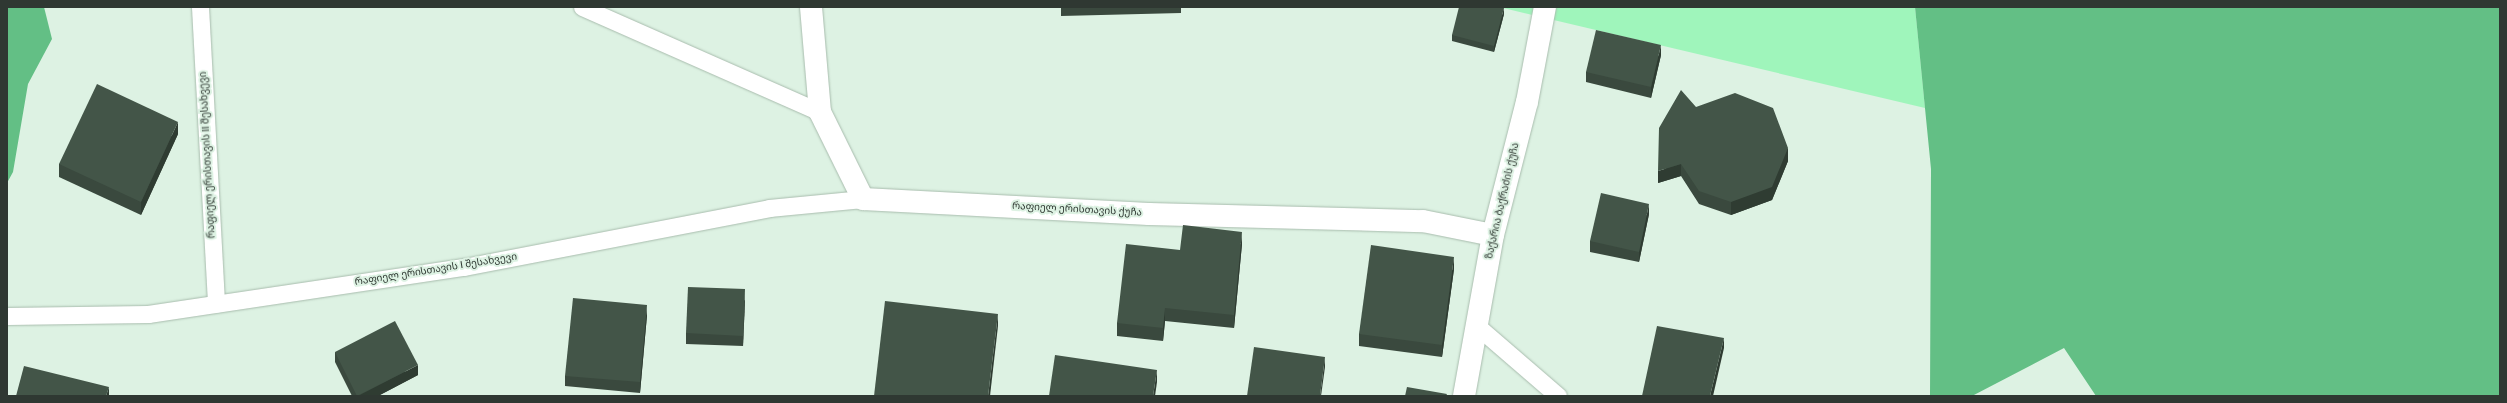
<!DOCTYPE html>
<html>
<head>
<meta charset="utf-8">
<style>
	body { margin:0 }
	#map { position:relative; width:2507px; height:403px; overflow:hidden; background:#ddf2e3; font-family:Rubik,"Noto Sans Georgian",sans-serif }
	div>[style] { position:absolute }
	.green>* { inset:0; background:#9ff5bb }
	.forest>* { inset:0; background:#63bf85 }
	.roads { filter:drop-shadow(0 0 1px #a8bcad) drop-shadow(0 0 1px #a8bcad) }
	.lane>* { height:17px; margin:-8.5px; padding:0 8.5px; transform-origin:8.5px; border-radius:8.5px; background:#fff }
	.street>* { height:22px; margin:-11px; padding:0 11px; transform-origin:11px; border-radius:11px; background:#fff }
	.wall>* { inset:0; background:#3a493e }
	.shaded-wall>* { inset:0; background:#2f3c32 }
	.building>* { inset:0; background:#435548 }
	span { translate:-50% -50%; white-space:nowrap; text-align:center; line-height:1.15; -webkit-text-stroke:4px #ddf2e3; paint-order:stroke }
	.street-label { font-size:10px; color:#2f3832 }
	.frame { position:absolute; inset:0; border:8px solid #2f3832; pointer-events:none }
</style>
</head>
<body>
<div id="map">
	<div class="green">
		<i style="clip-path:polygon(1499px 7px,1915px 7px,1925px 108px)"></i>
	</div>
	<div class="forest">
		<i style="clip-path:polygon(7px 7px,44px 7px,52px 39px,28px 84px,13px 172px,7px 183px)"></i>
		<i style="clip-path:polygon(1915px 7px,2500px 7px,2500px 396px,2096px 396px,2064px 348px,1972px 396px,1930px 396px,1931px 169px)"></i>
	</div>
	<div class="roads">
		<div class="lane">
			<i style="left:200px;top:7px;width:297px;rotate:86.9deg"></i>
			<i style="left:582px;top:7px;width:260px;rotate:23.8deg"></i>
			<i style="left:7px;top:316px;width:141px;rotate:-0.8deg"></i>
			<i style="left:148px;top:314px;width:319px;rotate:-8.5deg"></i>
			<i style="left:464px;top:267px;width:311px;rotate:-10.9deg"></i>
			<i style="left:769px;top:208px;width:94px;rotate:-5.5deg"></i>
			<i style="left:1477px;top:326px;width:107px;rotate:40.8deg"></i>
		</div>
		<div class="street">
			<i style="left:811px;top:7px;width:105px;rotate:85.1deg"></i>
			<i style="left:820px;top:112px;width:97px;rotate:63.7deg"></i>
			<i style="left:863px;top:199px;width:286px;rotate:3deg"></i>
			<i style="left:1149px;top:214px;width:274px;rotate:1.5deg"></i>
			<i style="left:1423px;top:221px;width:71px;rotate:11.3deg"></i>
			<i style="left:1464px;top:396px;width:164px;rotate:-79.8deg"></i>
			<i style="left:1493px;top:235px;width:137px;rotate:-75.7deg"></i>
			<i style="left:1527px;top:102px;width:97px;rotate:-79.3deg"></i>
		</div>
	</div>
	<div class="wall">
		<i style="clip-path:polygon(1061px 7px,1181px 7px,1181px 13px,1061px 16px)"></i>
		<i style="clip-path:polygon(1504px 14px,1494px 52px,1452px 41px,1452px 35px)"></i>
		<i style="clip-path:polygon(1661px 55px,1651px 98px,1586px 82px,1586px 72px)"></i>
		<i style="clip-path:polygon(1696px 107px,1788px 161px,1772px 200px,1731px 215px,1699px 204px,1681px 176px,1658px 183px)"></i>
		<i style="clip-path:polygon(178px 134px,141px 215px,59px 177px,59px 164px)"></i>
		<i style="clip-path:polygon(1649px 214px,1639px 262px,1590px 252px,1590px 241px)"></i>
		<i style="clip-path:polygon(1242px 244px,1234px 328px,1165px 321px,1163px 341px,1117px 336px,1117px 323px,1180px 250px)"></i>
		<i style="clip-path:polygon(1454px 269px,1442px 357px,1359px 346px,1359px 334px)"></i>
		<i style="clip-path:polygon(745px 300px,743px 346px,686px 344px,686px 333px)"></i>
		<i style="clip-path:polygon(647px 315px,640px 393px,565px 386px,565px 376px)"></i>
		<i style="clip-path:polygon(335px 352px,418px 375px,378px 396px,352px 396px,335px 362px)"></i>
	</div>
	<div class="shaded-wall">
		<i style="clip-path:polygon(1504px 8px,1504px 14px,1494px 52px,1494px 46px)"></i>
		<i style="clip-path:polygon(1661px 45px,1661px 55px,1651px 98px,1651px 87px)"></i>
		<i style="clip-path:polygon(178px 122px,178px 134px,141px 215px,141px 202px)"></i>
		<i style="clip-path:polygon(1788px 148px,1788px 161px,1772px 200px,1731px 215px,1731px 202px)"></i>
		<i style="clip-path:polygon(1681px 164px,1681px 176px,1658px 183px,1658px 171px)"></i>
		<i style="clip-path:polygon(1649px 204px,1649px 214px,1639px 262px,1639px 252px)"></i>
		<i style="clip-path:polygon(1242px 232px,1242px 244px,1234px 328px,1234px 315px)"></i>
		<i style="clip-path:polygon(1454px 257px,1454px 269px,1442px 357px,1442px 345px)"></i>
		<i style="clip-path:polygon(745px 289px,745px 300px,743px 346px,743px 336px)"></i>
		<i style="clip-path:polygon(647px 305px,647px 315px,640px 393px,640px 382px)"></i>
		<i style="clip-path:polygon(1165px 308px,1165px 321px,1163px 341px,1163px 328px)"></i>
		<i style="clip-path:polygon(998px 314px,998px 326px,990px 396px,988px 396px)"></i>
		<i style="clip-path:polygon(1724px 338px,1724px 348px,1713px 396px,1710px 396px)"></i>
		<i style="clip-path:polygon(1325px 357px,1325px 367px,1321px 396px,1320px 396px)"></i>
		<i style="clip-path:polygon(418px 365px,418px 375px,378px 396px,358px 396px)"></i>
		<i style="clip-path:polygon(1157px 370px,1157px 382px,1155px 396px,1153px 396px)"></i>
		<i style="clip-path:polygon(109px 387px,109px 396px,106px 396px)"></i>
	</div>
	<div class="building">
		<i style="clip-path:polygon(1459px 7px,1500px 7px,1504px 8px,1494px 46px,1452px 35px)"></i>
		<i style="clip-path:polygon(1596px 30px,1661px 45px,1651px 87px,1586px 72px)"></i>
		<i style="clip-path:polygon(97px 84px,178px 122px,141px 202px,59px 164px)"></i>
		<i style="clip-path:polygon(1681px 90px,1696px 107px,1735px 93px,1773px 108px,1788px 148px,1772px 187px,1731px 202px,1699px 191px,1681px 164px,1658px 171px,1659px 128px)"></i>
		<i style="clip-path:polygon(1601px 193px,1649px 204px,1639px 252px,1590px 241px)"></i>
		<i style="clip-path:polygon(1183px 225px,1242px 232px,1234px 315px,1165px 308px,1163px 328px,1117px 323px,1126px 244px,1180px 250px)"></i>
		<i style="clip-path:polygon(1371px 245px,1454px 257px,1442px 345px,1359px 334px)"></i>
		<i style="clip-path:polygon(688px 287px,745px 289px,743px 336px,686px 333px)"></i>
		<i style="clip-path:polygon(573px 298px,647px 305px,640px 382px,565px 376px)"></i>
		<i style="clip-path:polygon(885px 301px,998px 314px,988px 396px,874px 396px)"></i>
		<i style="clip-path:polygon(395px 321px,418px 365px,357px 396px,335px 352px)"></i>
		<i style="clip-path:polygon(1657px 326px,1724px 338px,1710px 396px,1642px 396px)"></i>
		<i style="clip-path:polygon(1254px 347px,1325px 357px,1320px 396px,1247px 396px)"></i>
		<i style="clip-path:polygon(1055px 355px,1157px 370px,1153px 396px,1049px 396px)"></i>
		<i style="clip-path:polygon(24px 366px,109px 387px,106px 396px,16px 396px)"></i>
		<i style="clip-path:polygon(1407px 387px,1447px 394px,1446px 396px,1405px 396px)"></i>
	</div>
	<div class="street-label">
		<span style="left:208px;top:155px;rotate:-93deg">რაფიელ ერისთავის II შესახვევი</span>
		<span style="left:1503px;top:201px;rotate:-77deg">ზაქარია ბაქრაძის ქუჩა</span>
		<span style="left:1077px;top:210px;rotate:3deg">რაფიელ ერისთავის ქუჩა</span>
		<span style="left:436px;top:270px;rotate:-9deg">რაფიელ ერისთავის I შესახვევი</span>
	</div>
	<div class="frame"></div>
</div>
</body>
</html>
